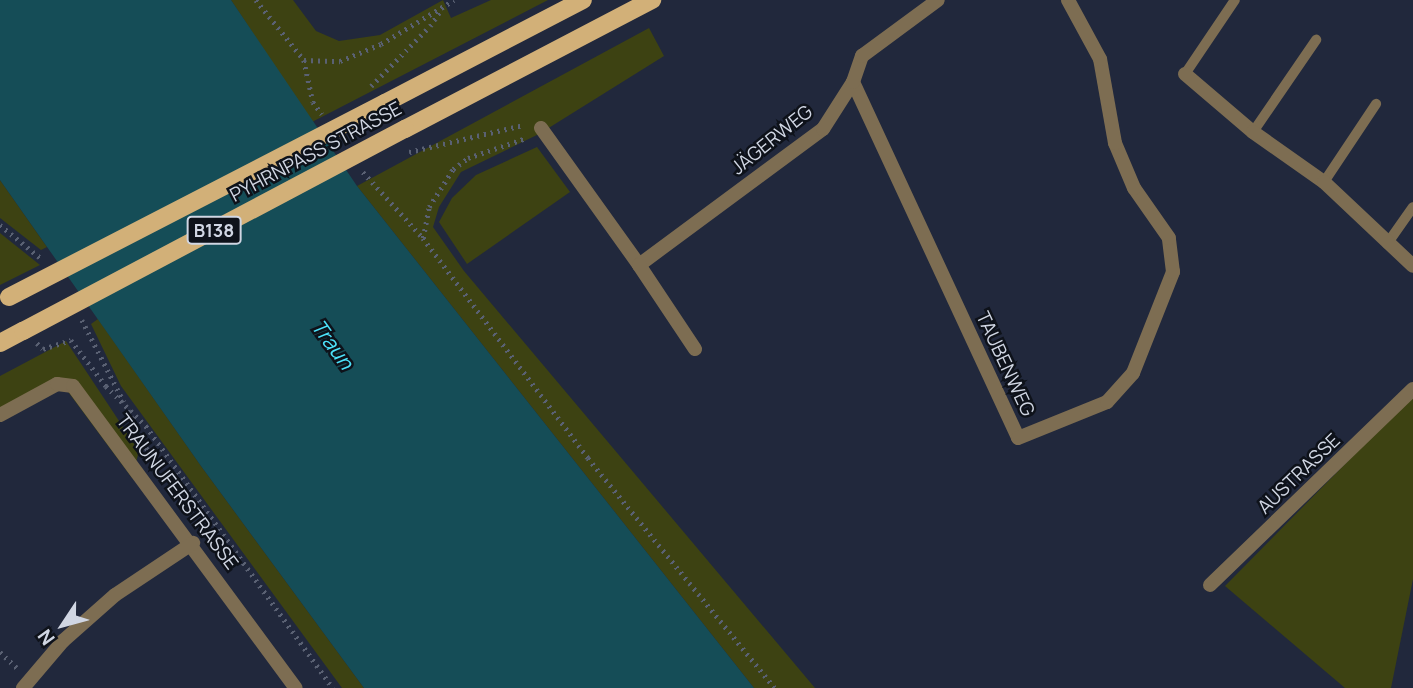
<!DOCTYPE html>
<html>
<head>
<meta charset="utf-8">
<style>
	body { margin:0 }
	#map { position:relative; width:1413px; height:688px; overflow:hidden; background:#21283c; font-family:Manrope,sans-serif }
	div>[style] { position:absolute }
	.green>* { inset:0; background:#3d4212 }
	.water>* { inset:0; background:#154d57 }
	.path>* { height:4.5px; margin-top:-2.25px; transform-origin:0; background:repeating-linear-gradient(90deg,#5a6173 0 2px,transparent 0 7px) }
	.service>* { height:10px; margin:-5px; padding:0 5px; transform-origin:5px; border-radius:5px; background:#7d6d52 }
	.minor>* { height:14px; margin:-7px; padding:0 7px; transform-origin:7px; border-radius:7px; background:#7d6d52 }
	.primary>* { height:18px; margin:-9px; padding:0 9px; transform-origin:9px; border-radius:9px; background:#d2b078 }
	.primary-bridge>* { height:18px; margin:-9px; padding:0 9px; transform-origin:9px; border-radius:9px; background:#d2b078 }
	span { translate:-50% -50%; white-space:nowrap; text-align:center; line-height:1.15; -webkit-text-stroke:5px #0e121a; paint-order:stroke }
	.shield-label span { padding:2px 5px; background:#0e121a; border:2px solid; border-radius:5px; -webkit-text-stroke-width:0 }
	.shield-label { font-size:18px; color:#d0d6e3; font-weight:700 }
	.street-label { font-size:19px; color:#d0d6e3 }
	.water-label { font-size:21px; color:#4ce2fa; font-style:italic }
	.north { position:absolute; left:28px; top:590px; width:70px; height:70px; -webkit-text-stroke:5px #0e121a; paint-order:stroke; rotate:234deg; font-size:19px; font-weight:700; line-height:28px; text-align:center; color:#d0d6e3 }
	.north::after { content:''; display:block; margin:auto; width:24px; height:32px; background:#d0d6e3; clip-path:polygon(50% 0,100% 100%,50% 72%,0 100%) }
</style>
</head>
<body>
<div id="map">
	<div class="green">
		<i style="clip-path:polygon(231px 0,293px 0,316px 31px,339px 41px,380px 35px,443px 0,451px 18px,491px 0,548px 0,312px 122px)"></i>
		<i style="clip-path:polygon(649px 28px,664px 56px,539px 134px,461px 172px,439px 207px,433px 227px,464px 271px,815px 688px,754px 688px,357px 186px)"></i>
		<i style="clip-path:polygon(537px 147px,570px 192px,467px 264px,439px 222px,452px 198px,476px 175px)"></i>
		<i style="clip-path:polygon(0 180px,47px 247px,41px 250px,0 218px)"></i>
		<i style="clip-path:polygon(0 233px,40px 265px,0 285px)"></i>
		<i style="clip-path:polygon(98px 319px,201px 466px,364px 688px,342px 688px,121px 386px,91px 324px)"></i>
		<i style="clip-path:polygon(66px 341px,139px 451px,132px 478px,63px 385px,0 414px,0 376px)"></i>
		<i style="clip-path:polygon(1413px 395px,1413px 579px,1391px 688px,1345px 688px,1225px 586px)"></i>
	</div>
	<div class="water">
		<i style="clip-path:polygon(0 0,231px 0,357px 186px,754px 688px,364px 688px,201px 466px,0 180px)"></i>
	</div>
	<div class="path">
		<i style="left:256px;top:0;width:77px;rotate:51.3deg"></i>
		<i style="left:304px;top:60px;width:43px;rotate:77.9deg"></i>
		<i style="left:313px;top:102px;width:15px;rotate:53deg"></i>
		<i style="left:304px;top:60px;width:36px;rotate:2deg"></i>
		<i style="left:340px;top:61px;width:44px;rotate:-22.5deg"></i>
		<i style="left:381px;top:44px;width:85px;rotate:-31.1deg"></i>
		<i style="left:371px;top:86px;width:84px;rotate:-45.5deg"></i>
		<i style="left:430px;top:26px;width:22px;rotate:-56deg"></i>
		<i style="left:409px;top:152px;width:117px;rotate:-13.3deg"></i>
		<i style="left:363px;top:172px;width:89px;rotate:47.7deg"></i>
		<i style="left:423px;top:238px;width:275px;rotate:53.1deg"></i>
		<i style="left:588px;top:458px;width:296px;rotate:50.9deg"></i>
		<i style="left:0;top:225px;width:55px;rotate:39.1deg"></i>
		<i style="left:423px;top:238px;width:32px;rotate:-79deg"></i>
		<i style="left:429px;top:207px;width:45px;rotate:-57.7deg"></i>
		<i style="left:453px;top:169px;width:19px;rotate:-36deg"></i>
		<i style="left:468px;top:158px;width:61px;rotate:-19deg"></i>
		<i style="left:82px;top:320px;width:92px;rotate:62.9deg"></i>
		<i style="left:37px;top:343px;width:8px;rotate:45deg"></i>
		<i style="left:43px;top:349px;width:29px;rotate:-18deg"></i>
		<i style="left:71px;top:340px;width:58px;rotate:52.7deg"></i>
		<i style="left:106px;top:386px;width:57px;rotate:45deg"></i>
		<i style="left:146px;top:426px;width:322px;rotate:54.5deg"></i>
		<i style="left:128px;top:410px;width:55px;rotate:63.9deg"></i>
		<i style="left:0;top:652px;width:23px;rotate:43deg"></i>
	</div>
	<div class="service">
		<i style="left:1185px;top:74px;width:89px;rotate:-56deg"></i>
		<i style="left:1253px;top:132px;width:112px;rotate:-55.6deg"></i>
		<i style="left:1324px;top:182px;width:94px;rotate:-56.3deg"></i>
		<i style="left:1387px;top:244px;width:45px;rotate:-54.9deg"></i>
	</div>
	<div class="minor">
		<i style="left:1185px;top:74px;width:89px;rotate:40.5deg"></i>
		<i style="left:1253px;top:132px;width:87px;rotate:35.2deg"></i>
		<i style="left:1324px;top:182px;width:122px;rotate:43.3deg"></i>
		<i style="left:853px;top:82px;width:392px;rotate:65.1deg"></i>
		<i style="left:1018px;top:438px;width:96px;rotate:-22deg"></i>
		<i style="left:1107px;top:402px;width:39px;rotate:-48deg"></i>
		<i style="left:1133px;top:373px;width:109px;rotate:-68.4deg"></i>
		<i style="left:1173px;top:272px;width:34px;rotate:-97deg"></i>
		<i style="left:1169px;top:238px;width:61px;rotate:-125deg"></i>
		<i style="left:1134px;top:188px;width:49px;rotate:-112.9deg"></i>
		<i style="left:1115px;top:143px;width:85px;rotate:-100.1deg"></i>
		<i style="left:1100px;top:59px;width:67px;rotate:-118.5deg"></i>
		<i style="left:541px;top:128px;width:168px;rotate:54.4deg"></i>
		<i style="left:639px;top:265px;width:229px;rotate:-36.5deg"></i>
		<i style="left:823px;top:129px;width:56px;rotate:-57.4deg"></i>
		<i style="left:853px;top:82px;width:28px;rotate:-71deg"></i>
		<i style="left:862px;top:56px;width:94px;rotate:-36.4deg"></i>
		<i style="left:639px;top:265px;width:101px;rotate:56.3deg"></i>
		<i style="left:0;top:415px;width:65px;rotate:-28.5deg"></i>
		<i style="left:57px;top:384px;width:16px;rotate:7deg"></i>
		<i style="left:73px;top:386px;width:375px;rotate:53.6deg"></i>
		<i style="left:1210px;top:585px;width:282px;rotate:-44deg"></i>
		<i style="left:23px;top:688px;width:62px;rotate:-49.6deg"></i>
		<i style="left:63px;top:641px;width:69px;rotate:-41.5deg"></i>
		<i style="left:115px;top:595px;width:94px;rotate:-33.7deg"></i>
	</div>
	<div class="primary">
		<i style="left:385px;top:103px;width:223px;rotate:-27.5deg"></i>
		<i style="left:405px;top:129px;width:279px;rotate:-27.6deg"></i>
		<i style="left:0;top:343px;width:26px;rotate:-28deg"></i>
	</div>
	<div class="primary-bridge">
		<i style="left:9px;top:297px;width:423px;rotate:-27.3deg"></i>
		<i style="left:23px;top:331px;width:432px;rotate:-27.9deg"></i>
	</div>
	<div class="shield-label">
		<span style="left:214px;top:230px">B138</span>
	</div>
	<div class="street-label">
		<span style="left:772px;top:140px;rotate:-39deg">JÄGERWEG</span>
		<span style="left:316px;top:152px;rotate:-28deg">PYHRNPASS STRASSE</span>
		<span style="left:1005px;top:364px;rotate:65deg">TAUBENWEG</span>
		<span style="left:1299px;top:474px;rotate:-44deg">AUSTRASSE</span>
		<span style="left:177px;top:492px;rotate:53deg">TRAUNUFERSTRASSE</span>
	</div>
	<div class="water-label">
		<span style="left:333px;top:344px;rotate:54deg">Traun</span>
	</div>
	<div class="north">N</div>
</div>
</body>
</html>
